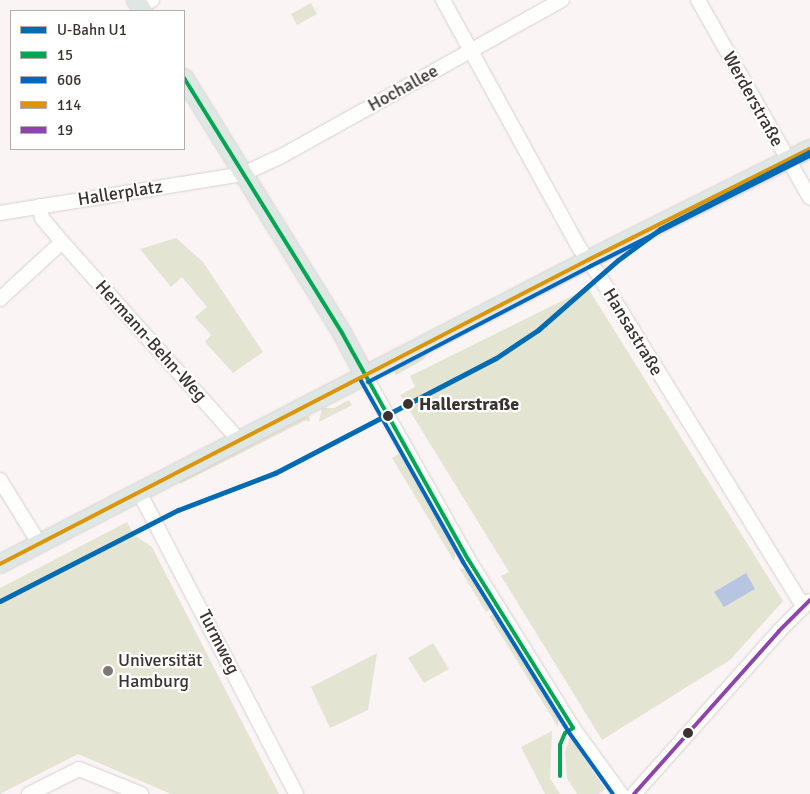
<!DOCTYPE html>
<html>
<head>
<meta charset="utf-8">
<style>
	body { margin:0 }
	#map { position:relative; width:810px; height:794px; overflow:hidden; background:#faf5f4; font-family:Signika,sans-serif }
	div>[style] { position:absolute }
	.green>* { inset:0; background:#e3e4d1 }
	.water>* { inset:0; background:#b7c5e1 }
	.roads { filter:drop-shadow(0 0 1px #d7d0ce) drop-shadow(0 0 1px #d7d0ce) }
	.minor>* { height:14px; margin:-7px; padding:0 7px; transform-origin:7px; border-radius:7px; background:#fefefd }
	.major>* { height:18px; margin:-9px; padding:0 9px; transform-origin:9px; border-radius:9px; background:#dfe7e4 }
	.bus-1>* { height:4px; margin:-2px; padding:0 2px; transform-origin:2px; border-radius:2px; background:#00a651 }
	.bus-2>* { height:4px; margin:-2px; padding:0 2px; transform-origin:2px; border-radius:2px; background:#0065bd }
	.bus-3>* { height:4px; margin:-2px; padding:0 2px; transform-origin:2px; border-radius:2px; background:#db9507 }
	.bus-4>* { height:4px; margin:-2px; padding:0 2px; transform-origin:2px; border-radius:2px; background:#8e44ad }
	.metro-1>* { height:5px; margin:-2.5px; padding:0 2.5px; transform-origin:2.5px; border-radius:2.5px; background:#006ab3 }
	.dots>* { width:14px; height:14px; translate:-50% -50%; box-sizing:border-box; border:2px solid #fff; border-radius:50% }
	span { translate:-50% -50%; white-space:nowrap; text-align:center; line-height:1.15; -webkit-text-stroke:4.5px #fff; paint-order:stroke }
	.street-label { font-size:18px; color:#3b3330 }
	.stop-label { font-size:18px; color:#3b3330; font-weight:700 }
	.left { translate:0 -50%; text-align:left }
	.poi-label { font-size:18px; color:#3b3330 }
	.legend { position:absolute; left:10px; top:10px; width:175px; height:140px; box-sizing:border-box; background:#fff; border:1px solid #b1adac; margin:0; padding:6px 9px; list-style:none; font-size:15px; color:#3b3330 }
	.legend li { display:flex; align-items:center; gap:10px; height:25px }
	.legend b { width:25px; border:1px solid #b1adac }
</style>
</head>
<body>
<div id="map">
	<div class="green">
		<i style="clip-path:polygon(311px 3px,317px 14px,297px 25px,291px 14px)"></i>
		<i style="clip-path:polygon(176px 238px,203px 262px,263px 352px,233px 373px,205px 342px,211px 335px,195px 317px,207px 307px,182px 277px,171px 287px,140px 249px)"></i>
		<i style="clip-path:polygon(588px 288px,783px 601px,730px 660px,602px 740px,501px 576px,509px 572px,400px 395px,415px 387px,410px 376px)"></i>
		<i style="clip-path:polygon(431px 350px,423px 360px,396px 375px,393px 370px)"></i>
		<i style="clip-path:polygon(349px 400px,352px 405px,319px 422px,322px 408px,334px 408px)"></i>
		<i style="clip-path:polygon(309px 416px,310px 421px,304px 421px,180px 484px,180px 481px,304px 417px)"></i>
		<i style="clip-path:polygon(399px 454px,456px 550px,454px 561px,392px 458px)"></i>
		<i style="clip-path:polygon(127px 522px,134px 535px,152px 547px,279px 794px,171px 794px,78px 754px,0 794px,0 588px)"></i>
		<i style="clip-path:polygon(459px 568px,469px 570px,492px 606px,490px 609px,486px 612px)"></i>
		<i style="clip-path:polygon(496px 614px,559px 717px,558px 727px,489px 616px)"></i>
		<i style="clip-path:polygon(433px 643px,449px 669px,424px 683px,408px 658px)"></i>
		<i style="clip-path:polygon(377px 653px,368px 710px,330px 728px,311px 687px)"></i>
		<i style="clip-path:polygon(552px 731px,550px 778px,560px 794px,545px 794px,521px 747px)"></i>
		<i style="clip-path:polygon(570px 737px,605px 789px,599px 794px,577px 794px,567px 778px,565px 752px)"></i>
	</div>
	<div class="water">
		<i style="clip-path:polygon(746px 573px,755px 589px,724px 607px,714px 592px)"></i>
	</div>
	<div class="roads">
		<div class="minor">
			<i style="left:443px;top:0;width:284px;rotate:61.2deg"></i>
			<i style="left:580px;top:249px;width:31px;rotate:54deg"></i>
			<i style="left:598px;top:274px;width:390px;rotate:58.3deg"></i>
			<i style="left:698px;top:0;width:227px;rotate:60.5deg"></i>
			<i style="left:140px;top:7px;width:14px;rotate:-30deg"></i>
			<i style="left:40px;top:206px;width:12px;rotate:81deg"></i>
			<i style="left:42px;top:218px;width:31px;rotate:50deg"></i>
			<i style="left:62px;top:242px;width:267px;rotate:48.2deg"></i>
			<i style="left:0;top:213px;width:246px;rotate:-9.1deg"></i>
			<i style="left:243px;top:174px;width:38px;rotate:-25deg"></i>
			<i style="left:278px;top:158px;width:325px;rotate:-29.1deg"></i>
			<i style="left:0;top:299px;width:84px;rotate:-42.6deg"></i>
			<i style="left:365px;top:376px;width:210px;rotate:60.6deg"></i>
			<i style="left:468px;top:559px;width:199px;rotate:58.1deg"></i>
			<i style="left:573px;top:728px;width:82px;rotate:54deg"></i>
			<i style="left:0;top:480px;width:74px;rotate:58.2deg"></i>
			<i style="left:139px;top:492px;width:340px;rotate:62.5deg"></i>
			<i style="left:29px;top:794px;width:56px;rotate:-26.6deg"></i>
			<i style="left:79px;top:769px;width:67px;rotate:22deg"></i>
			<i style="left:634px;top:794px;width:218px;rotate:-48.3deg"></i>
			<i style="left:779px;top:631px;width:42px;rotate:-45deg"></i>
		</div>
		<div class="major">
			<i style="left:136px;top:0;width:13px;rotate:58deg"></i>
			<i style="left:184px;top:78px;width:300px;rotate:58.2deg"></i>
			<i style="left:342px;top:333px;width:49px;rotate:61.9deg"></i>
			<i style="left:0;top:564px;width:662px;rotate:-27.34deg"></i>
			<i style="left:588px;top:260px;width:248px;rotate:-26.6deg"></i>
		</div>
	</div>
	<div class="bus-1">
		<i style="left:184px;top:78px;width:300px;rotate:58.2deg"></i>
		<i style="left:342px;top:333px;width:259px;rotate:60.9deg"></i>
		<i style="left:468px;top:559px;width:199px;rotate:58.1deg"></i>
		<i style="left:573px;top:728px;width:9px;rotate:148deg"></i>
		<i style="left:565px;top:733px;width:13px;rotate:113deg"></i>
		<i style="left:560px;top:745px;width:31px;rotate:90deg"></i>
	</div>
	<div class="bus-2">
		<i style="left:360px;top:379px;width:210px;rotate:60.6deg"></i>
		<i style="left:463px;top:562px;width:199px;rotate:58.1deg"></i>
		<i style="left:568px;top:731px;width:77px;rotate:54.5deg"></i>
		<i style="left:368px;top:382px;width:251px;rotate:-27.5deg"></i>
		<i style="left:591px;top:266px;width:245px;rotate:-26.7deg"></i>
	</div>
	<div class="bus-3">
		<i style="left:0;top:564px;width:662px;rotate:-27.34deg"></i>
		<i style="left:588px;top:260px;width:248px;rotate:-26.6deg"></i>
	</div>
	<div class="bus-4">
		<i style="left:634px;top:794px;width:218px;rotate:-48.3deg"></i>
		<i style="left:779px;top:631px;width:44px;rotate:-45deg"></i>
	</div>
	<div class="metro-1">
		<i style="left:0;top:601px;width:200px;rotate:-27.1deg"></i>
		<i style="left:178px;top:510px;width:104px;rotate:-20.9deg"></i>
		<i style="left:275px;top:473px;width:249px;rotate:-27.5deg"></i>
		<i style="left:496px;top:358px;width:50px;rotate:-33.7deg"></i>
		<i style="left:538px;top:330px;width:106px;rotate:-41.2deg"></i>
		<i style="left:618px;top:260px;width:52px;rotate:-36.4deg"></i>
		<i style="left:660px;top:229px;width:169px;rotate:-27.2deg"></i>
	</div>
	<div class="dots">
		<i style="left:408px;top:404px;background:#3b3330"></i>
		<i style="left:388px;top:416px;background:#3b3330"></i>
		<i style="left:108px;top:671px;background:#7e7775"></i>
		<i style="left:688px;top:733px;background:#3b3330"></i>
	</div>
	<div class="street-label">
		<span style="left:403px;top:88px;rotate:-29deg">Hochallee</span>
		<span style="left:753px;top:99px;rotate:61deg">Werderstraße</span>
		<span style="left:120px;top:193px;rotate:-9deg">Hallerplatz</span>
		<span style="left:633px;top:332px;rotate:59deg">Hansastraße</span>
		<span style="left:151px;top:341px;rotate:48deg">Hermann-Behn-Weg</span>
		<span style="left:219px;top:642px;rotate:63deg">Turmweg</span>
	</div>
	<div class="stop-label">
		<span class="left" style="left:419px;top:404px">Hallerstraße</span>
	</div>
	<div class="poi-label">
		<span class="left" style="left:118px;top:671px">Universität<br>Hamburg</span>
	</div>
	<ul class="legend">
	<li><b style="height:6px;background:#006ab3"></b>U-Bahn U1</li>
	<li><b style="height:6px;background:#00a651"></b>15</li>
	<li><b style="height:6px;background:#0065bd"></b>606</li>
	<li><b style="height:6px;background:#db9507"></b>114</li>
	<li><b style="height:6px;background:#8e44ad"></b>19</li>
	</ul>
</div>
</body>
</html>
